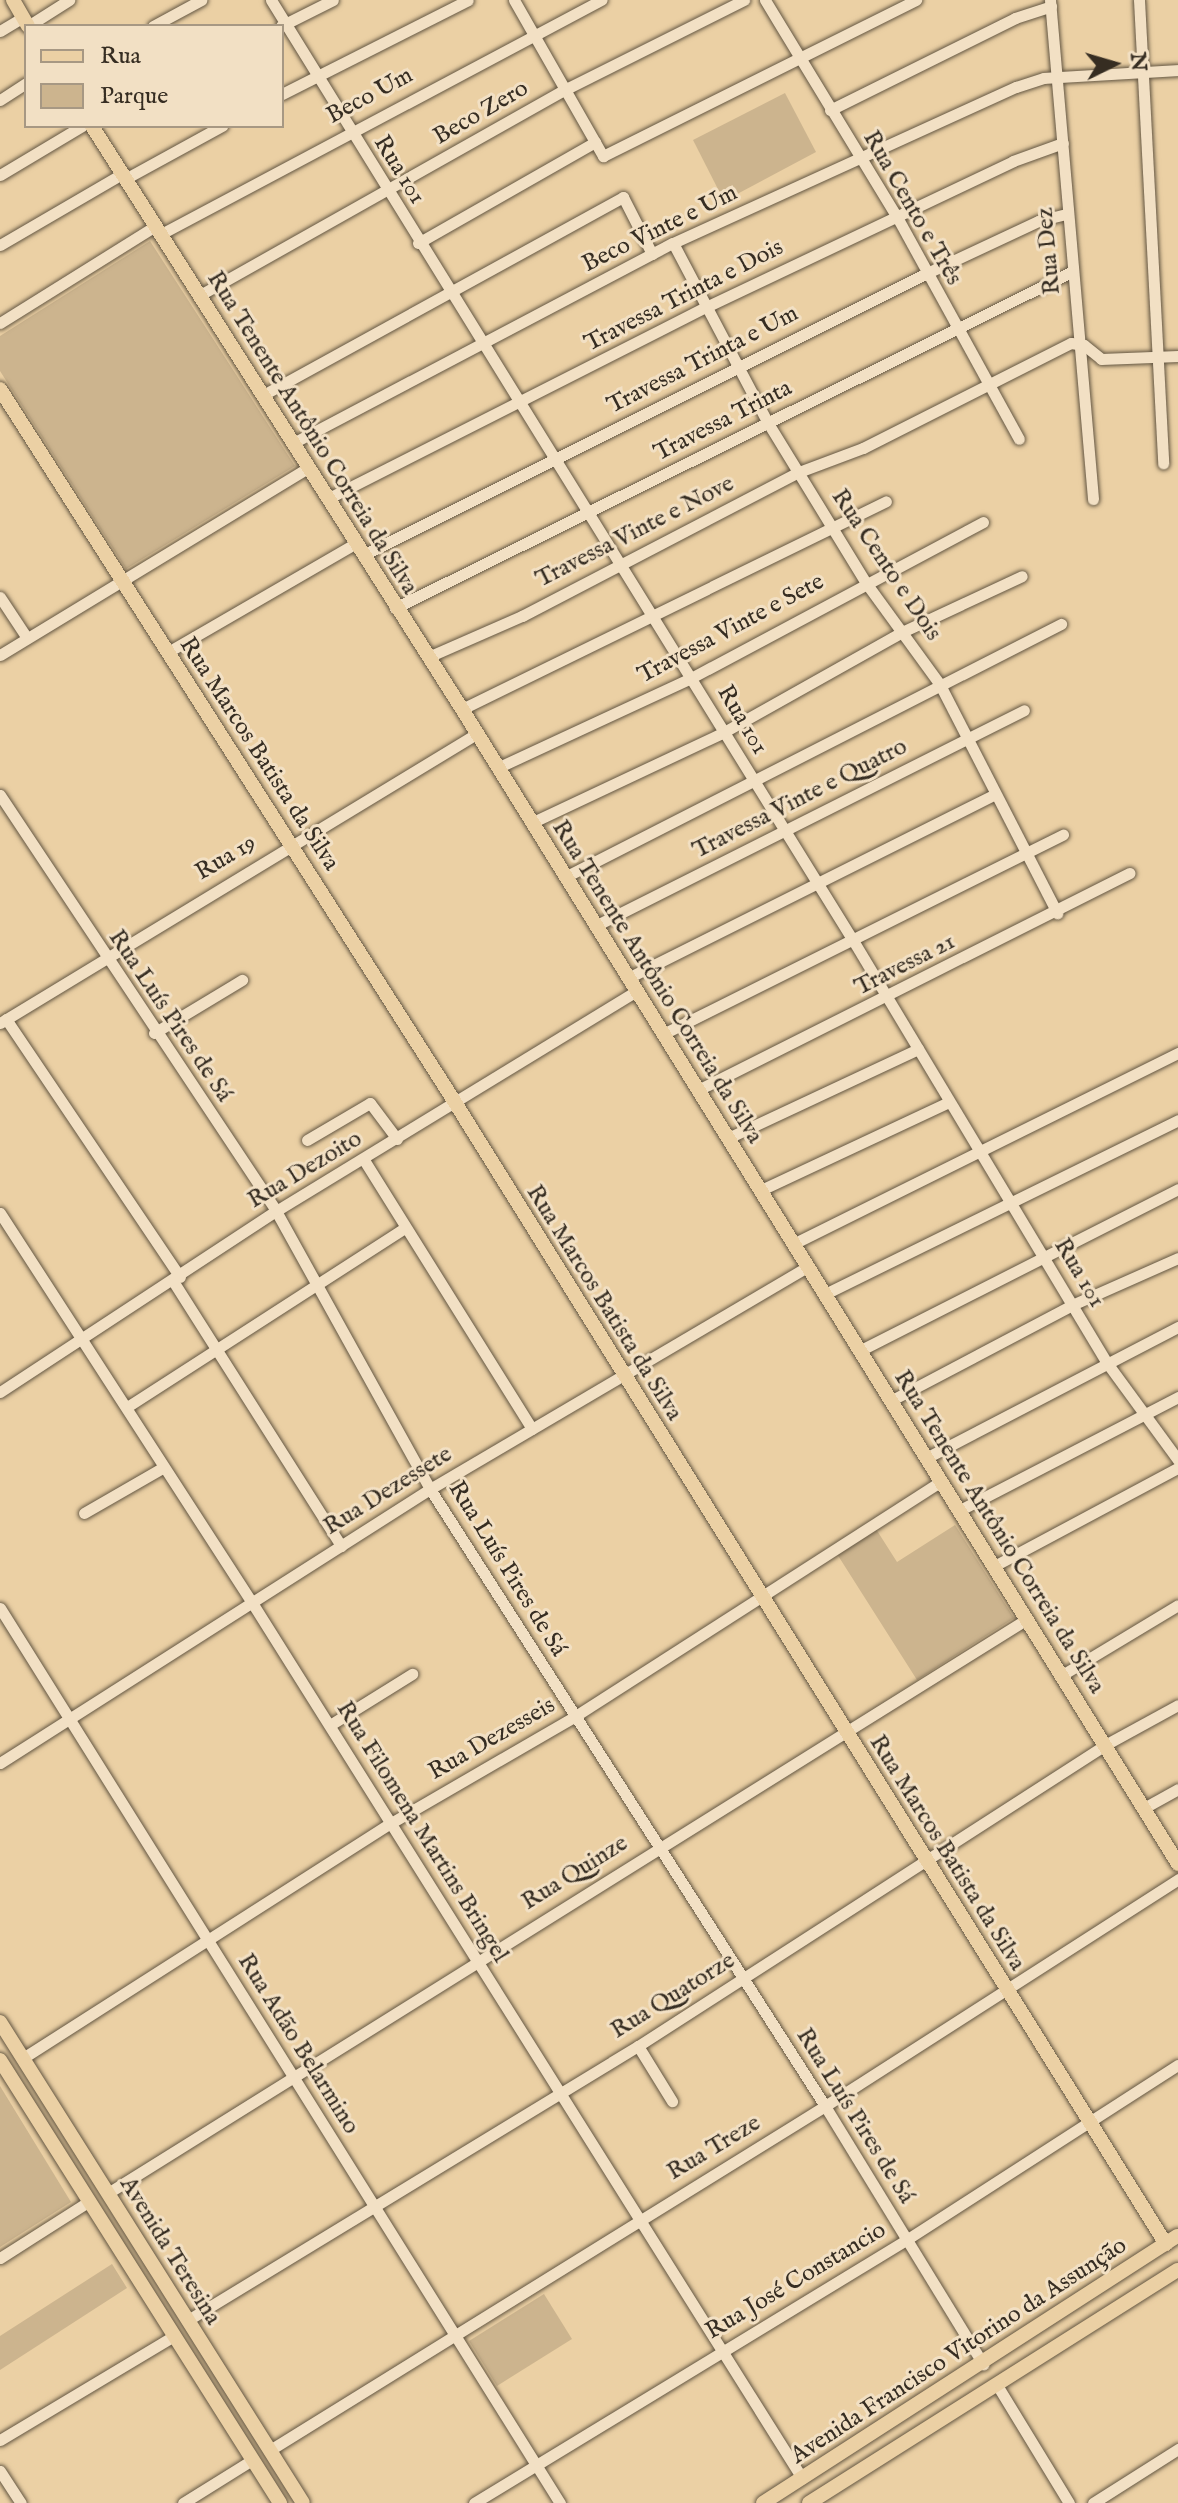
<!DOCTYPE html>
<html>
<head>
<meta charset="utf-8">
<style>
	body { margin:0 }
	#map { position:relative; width:1178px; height:2503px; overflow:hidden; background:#ebd0a4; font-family:"IM FELL English",serif }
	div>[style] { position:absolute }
	.green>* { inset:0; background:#ccb48e }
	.roads { filter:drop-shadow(0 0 2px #635642) drop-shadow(0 0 2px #635642) }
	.minor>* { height:11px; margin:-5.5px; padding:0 5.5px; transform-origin:5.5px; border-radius:5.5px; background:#f2e0c4 }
	.major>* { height:14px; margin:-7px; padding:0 7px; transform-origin:7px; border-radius:7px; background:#ebd0a4 }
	span { translate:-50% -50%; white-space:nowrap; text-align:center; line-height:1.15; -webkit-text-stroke:6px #f2e0c4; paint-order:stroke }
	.street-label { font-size:24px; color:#362d22 }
	.legend { position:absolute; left:24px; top:24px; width:260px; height:104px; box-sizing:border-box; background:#f2e0c4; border:2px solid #a79883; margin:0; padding:10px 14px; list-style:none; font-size:24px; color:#362d22 }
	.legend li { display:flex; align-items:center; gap:16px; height:40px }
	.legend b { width:40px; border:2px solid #a79883 }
	.north { position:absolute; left:1074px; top:24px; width:80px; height:80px; -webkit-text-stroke:6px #f2e0c4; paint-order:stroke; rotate:85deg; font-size:22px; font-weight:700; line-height:32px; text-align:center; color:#362d22 }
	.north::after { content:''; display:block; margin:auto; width:28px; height:36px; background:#362d22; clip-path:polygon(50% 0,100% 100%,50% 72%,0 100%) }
</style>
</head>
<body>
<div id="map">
	<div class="green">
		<i style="clip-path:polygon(785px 93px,816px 152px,724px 201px,693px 140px)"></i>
		<i style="clip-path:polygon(150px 241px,295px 466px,126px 569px,0 371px,0 336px)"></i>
		<i style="clip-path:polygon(955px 1525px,1014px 1618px,917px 1680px,837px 1554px,876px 1529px,897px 1562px)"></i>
		<i style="clip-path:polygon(0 2086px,71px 2202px,0 2247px)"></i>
		<i style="clip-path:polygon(112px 2264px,127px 2288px,0 2370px,0 2336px)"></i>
		<i style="clip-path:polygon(544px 2294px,572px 2339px,497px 2386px,469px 2341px)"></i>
	</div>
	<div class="roads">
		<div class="minor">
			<i style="left:271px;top:0;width:1108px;rotate:58.25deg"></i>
			<i style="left:854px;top:942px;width:491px;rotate:59deg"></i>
			<i style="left:1107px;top:1363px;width:120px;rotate:53.8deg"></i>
			<i style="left:514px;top:0;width:180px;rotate:60.3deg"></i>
			<i style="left:603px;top:156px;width:350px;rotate:-26.5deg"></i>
			<i style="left:765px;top:0;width:254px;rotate:58.7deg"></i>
			<i style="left:897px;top:217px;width:253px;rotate:61.2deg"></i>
			<i style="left:1050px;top:0;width:501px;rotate:85.07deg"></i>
			<i style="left:1139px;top:0;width:464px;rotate:87deg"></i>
			<i style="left:28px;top:26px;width:49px;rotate:-32.4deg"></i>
			<i style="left:153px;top:26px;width:55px;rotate:-28.4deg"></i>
			<i style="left:281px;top:26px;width:58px;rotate:-26.6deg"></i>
			<i style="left:0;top:31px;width:27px;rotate:-31deg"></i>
			<i style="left:282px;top:94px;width:208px;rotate:-26.8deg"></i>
			<i style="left:0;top:100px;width:31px;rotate:-33deg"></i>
			<i style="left:830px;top:110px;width:207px;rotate:-26.4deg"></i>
			<i style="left:1015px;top:18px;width:38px;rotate:-18deg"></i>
			<i style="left:0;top:175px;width:96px;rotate:-30.9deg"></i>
			<i style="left:125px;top:179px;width:111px;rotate:-28.7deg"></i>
			<i style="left:161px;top:234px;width:499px;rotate:-28deg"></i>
			<i style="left:418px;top:243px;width:204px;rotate:-29.7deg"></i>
			<i style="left:673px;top:243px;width:204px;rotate:62.2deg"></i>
			<i style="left:768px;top:423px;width:188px;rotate:58.5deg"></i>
			<i style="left:866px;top:583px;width:124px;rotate:53.9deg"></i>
			<i style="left:939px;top:683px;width:259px;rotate:62.8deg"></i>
			<i style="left:0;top:245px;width:141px;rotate:-30.2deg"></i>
			<i style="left:200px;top:295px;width:422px;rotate:-29.4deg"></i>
			<i style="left:568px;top:88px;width:197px;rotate:-26.6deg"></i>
			<i style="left:0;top:323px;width:183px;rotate:-32deg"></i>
			<i style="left:263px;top:395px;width:411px;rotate:-28.8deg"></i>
			<i style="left:623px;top:197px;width:64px;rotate:63deg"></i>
			<i style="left:293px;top:443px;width:429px;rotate:-27.8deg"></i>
			<i style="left:673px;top:243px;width:377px;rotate:-24.5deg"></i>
			<i style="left:1016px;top:87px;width:29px;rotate:-18deg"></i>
			<i style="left:1044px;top:78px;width:134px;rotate:-3.4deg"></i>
			<i style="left:329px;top:498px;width:423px;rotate:-26.9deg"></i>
			<i style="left:706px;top:307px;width:340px;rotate:-25.4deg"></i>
			<i style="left:1013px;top:161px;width:53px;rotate:-19.8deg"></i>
			<i style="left:363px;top:555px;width:628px;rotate:-26.57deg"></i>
			<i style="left:925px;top:274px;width:125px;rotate:-25.1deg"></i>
			<i style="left:1038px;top:221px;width:30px;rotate:-14deg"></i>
			<i style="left:0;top:597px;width:49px;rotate:56.6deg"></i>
			<i style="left:395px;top:608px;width:755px;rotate:-26.43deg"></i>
			<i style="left:168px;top:652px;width:217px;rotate:-30.1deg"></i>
			<i style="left:0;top:655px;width:362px;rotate:-31.3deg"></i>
			<i style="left:428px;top:657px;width:103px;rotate:-23.6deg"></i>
			<i style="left:522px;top:616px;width:312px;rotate:-27.5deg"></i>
			<i style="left:799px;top:472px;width:68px;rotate:-20.6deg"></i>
			<i style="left:863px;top:448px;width:233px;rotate:-26.8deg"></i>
			<i style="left:1071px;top:343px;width:13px;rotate:9deg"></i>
			<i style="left:1084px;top:345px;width:22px;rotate:39deg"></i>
			<i style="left:1101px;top:359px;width:77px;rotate:-2.2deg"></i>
			<i style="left:462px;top:709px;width:472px;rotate:-26.1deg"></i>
			<i style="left:497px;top:768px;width:214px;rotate:-24.9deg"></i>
			<i style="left:691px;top:678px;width:331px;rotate:-28.1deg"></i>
			<i style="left:0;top:795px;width:499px;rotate:56.4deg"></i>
			<i style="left:276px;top:1211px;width:318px;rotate:61deg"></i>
			<i style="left:430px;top:1489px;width:733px;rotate:57.37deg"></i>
			<i style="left:825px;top:2106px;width:303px;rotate:58.5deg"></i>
			<i style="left:531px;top:823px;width:213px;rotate:-25.2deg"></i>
			<i style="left:724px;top:732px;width:204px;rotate:-29.3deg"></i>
			<i style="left:902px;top:632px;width:132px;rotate:-25deg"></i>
			<i style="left:565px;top:877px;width:557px;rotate:-27.03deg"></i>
			<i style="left:595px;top:926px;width:480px;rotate:-26.7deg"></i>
			<i style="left:628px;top:978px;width:409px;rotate:-26.6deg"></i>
			<i style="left:6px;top:1019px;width:311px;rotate:56deg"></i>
			<i style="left:0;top:1023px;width:557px;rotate:-31.26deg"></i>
			<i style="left:154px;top:1033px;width:103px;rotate:-31.1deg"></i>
			<i style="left:663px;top:1034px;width:447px;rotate:-26.5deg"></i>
			<i style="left:698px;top:1090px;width:483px;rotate:-26.7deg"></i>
			<i style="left:728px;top:1138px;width:210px;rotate:-25.1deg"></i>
			<i style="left:307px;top:1140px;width:73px;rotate:-30.4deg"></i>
			<i style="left:370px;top:1103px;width:45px;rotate:53.1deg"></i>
			<i style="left:364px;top:1160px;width:317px;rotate:58deg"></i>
			<i style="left:761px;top:1190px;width:208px;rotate:-25.1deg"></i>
			<i style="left:0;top:1213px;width:462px;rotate:57.1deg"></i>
			<i style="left:251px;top:1601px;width:1036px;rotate:57.86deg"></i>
			<i style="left:793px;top:1244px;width:430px;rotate:-26.4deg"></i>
			<i style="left:173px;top:1281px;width:314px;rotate:57.6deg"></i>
			<i style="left:825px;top:1294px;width:394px;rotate:-26.2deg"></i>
			<i style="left:861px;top:1350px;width:356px;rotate:-26.9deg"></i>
			<i style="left:0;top:1392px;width:330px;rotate:-33.3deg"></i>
			<i style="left:276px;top:1211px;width:423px;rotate:-31.4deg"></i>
			<i style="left:892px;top:1400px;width:204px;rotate:-27.8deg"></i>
			<i style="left:1072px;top:1305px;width:116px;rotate:-23.9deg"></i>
			<i style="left:127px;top:1407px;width:331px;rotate:-32.8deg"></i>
			<i style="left:928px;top:1457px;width:282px;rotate:-27.5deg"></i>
			<i style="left:960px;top:1510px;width:246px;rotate:-27.4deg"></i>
			<i style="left:84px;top:1513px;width:92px;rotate:-29.9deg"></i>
			<i style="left:996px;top:1565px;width:206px;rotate:-28.1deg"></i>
			<i style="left:0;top:1608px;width:1056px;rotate:57.97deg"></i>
			<i style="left:1062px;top:1675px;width:135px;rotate:-31.1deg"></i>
			<i style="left:330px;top:1725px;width:97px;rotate:-31.9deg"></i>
			<i style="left:0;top:1763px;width:510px;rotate:-32.51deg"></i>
			<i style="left:430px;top:1489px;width:438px;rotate:-30.5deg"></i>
			<i style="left:1144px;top:1808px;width:39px;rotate:-29deg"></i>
			<i style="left:638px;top:2046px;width:65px;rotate:58.3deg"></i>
			<i style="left:23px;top:2058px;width:437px;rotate:-32.6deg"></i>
			<i style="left:391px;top:1823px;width:211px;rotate:-30.1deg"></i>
			<i style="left:574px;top:1717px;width:436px;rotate:-32.7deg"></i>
			<i style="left:108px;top:2193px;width:1084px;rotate:-31.99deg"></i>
			<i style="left:0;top:2258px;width:104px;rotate:-32.5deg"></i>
			<i style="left:188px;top:2320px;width:527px;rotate:-31.34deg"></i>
			<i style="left:638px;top:2046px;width:556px;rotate:-32.8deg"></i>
			<i style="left:1105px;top:1745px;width:83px;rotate:-28.7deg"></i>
			<i style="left:997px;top:2385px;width:138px;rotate:58.6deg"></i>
			<i style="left:0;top:2440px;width:203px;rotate:-30.9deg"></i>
			<i style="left:270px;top:2450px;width:653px;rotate:-31.79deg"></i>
			<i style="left:825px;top:2106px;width:420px;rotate:-32.7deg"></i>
			<i style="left:0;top:2471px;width:38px;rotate:57deg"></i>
			<i style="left:183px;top:2503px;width:81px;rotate:-31.9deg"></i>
			<i style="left:474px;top:2503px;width:506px;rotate:-31.33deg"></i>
			<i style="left:906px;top:2240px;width:323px;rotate:-32.8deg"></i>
			<i style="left:1093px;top:2503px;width:101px;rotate:-32.4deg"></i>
		</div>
		<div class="major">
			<i style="left:13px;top:0;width:30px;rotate:60deg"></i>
			<i style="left:92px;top:126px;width:690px;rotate:57.6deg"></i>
			<i style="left:462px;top:709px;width:1359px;rotate:58.2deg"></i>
			<i style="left:0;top:389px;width:848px;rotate:57.47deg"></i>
			<i style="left:456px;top:1104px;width:1343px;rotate:58.09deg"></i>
			<i style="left:0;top:2022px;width:568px;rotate:57.79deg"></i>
			<i style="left:0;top:2060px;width:524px;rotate:57.7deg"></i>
			<i style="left:763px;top:2503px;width:493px;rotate:-32.8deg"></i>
			<i style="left:809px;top:2503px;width:436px;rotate:-32.3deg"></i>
		</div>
	</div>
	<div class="street-label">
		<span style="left:370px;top:96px;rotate:-28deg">Beco Um</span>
		<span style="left:481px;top:113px;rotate:-30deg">Beco Zero</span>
		<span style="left:399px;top:170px;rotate:58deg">Rua 101</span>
		<span style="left:912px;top:208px;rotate:60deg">Rua Cento e Três</span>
		<span style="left:660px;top:229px;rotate:-26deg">Beco Vinte e Um</span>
		<span style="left:1049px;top:251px;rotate:-95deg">Rua Dez</span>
		<span style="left:684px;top:296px;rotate:-27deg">Travessa Trinta e Dois</span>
		<span style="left:703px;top:360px;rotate:-27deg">Travessa Trinta e Um</span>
		<span style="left:723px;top:421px;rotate:-27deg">Travessa Trinta</span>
		<span style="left:312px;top:433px;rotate:58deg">Rua Tenente Antônio Correia da Silva</span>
		<span style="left:635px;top:532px;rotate:-27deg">Travessa Vinte e Nove</span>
		<span style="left:886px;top:565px;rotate:56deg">Rua Cento e Dois</span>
		<span style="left:731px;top:629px;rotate:-28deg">Travessa Vinte e Sete</span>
		<span style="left:742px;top:720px;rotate:59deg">Rua 101</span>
		<span style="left:259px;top:754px;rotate:57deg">Rua Marcos Batista da Silva</span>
		<span style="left:800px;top:799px;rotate:-27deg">Travessa Vinte e Quatro</span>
		<span style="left:226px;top:858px;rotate:-31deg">Rua 19</span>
		<span style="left:905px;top:965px;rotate:-27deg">Travessa 21</span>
		<span style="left:657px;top:982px;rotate:58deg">Rua Tenente Antônio Correia da Silva</span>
		<span style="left:170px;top:1016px;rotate:56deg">Rua Luís Pires de Sá</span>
		<span style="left:305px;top:1170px;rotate:-31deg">Rua Dezoito</span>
		<span style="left:1079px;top:1273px;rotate:59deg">Rua 101</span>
		<span style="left:604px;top:1303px;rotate:58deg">Rua Marcos Batista da Silva</span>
		<span style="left:388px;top:1491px;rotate:-32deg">Rua Dezessete</span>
		<span style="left:999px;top:1532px;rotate:58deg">Rua Tenente Antônio Correia da Silva</span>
		<span style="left:507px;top:1569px;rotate:58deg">Rua Luís Pires de Sá</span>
		<span style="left:492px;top:1739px;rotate:-30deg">Rua Dezesseis</span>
		<span style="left:422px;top:1832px;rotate:58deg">Rua Filomena Martins Bringel</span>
		<span style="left:947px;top:1853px;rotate:58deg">Rua Marcos Batista da Silva</span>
		<span style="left:575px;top:1873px;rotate:-32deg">Rua Quinze</span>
		<span style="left:673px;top:1996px;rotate:-32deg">Rua Quatorze</span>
		<span style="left:298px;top:2044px;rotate:58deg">Rua Adão Belarmino</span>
		<span style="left:855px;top:2116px;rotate:58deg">Rua Luís Pires de Sá</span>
		<span style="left:714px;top:2148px;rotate:-31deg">Rua Treze</span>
		<span style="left:170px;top:2251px;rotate:58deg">Avenida Teresina</span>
		<span style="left:796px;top:2281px;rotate:-31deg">Rua José Constancio</span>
		<span style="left:959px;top:2351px;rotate:-33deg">Avenida Francisco Vitorino da Assunção</span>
	</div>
	<ul class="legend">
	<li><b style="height:10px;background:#ebd0a4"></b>Rua</li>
	<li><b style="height:22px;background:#ccb48e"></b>Parque</li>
	</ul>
	<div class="north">N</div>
</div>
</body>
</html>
